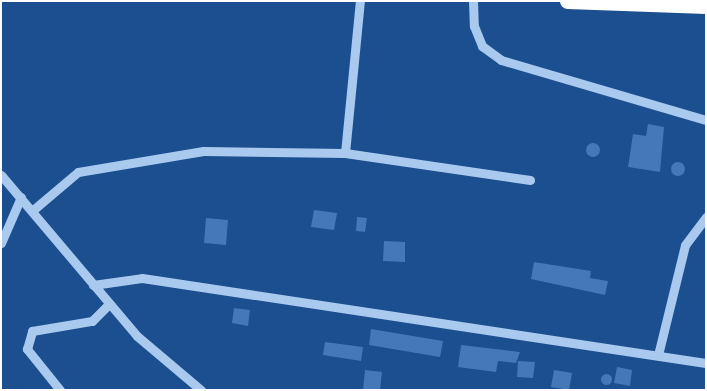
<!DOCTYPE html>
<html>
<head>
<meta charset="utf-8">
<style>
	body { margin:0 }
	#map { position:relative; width:707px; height:391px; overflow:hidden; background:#1b4f8f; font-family:"Source Sans 3",sans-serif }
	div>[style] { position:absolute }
	.building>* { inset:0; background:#4478b7 }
	.round { border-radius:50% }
	.minor>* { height:9px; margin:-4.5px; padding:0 4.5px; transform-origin:4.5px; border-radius:4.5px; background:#a9c9ee }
	.highway>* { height:15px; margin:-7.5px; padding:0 7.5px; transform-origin:7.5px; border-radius:7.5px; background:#fff }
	span { translate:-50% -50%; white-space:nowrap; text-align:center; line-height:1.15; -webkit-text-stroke:5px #1b4f8f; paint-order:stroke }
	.frame { position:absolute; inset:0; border:2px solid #fff; pointer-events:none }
</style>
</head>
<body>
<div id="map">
	<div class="building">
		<i style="clip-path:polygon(648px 124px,664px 127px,660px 172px,628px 167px,633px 134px,646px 136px)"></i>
		<i class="round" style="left:586px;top:143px;width:14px;height:14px"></i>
		<i class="round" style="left:671px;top:162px;width:14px;height:14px"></i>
		<i style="clip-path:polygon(314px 210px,337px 213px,334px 230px,311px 227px)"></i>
		<i style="clip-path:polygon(357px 217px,367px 218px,365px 232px,356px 231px)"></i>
		<i style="clip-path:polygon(206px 218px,228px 220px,226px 245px,204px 243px)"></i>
		<i style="clip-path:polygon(384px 241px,405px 242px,405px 262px,383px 261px)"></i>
		<i style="clip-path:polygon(534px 262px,591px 271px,590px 278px,608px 281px,605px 295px,531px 279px)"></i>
		<i style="clip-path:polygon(234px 308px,250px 310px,248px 326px,232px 323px)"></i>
		<i style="clip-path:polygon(371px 329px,443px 341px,440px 357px,369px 345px)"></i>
		<i style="clip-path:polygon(325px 342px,363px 347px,361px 361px,323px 355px)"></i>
		<i style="clip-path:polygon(461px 345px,520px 352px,516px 363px,498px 361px,496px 372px,458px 367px)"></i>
		<i style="clip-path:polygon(518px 361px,535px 362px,533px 378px,517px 377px)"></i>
		<i style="clip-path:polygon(617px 367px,632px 370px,630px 386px,614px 383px)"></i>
		<i style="clip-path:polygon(365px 370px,382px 372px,380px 390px,363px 390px)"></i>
		<i style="clip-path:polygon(554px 370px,572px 373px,569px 390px,551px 387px)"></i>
		<i class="round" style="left:600.5px;top:373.5px;width:11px;height:11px"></i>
	</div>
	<div class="minor">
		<i style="left:473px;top:1px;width:25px;rotate:88deg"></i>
		<i style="left:474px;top:26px;width:22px;rotate:68deg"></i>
		<i style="left:482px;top:46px;width:24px;rotate:36deg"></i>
		<i style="left:501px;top:60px;width:214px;rotate:16.3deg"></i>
		<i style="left:345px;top:153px;width:153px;rotate:-84.4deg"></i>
		<i style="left:1px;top:175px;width:211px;rotate:49.8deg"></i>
		<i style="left:137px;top:336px;width:84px;rotate:40.2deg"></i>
		<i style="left:33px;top:210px;width:59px;rotate:-40.2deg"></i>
		<i style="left:78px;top:172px;width:127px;rotate:-9.5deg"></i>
		<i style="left:203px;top:151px;width:142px;rotate:0.8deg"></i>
		<i style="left:345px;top:153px;width:187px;rotate:8.3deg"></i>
		<i style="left:1px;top:243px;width:50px;rotate:-66.5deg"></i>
		<i style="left:93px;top:285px;width:49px;rotate:-8.1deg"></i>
		<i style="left:142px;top:278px;width:570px;rotate:8.57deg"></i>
		<i style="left:658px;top:355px;width:113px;rotate:-76.2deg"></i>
		<i style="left:685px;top:245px;width:35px;rotate:-53deg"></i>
		<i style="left:60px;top:390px;width:53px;rotate:-128.8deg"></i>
		<i style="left:27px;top:349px;width:19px;rotate:-74deg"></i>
		<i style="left:32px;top:331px;width:61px;rotate:-9.5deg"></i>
		<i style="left:92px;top:321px;width:24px;rotate:-45deg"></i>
	</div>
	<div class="highway">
		<i style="left:567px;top:1px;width:139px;rotate:2.1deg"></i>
	</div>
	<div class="frame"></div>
</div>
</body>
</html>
